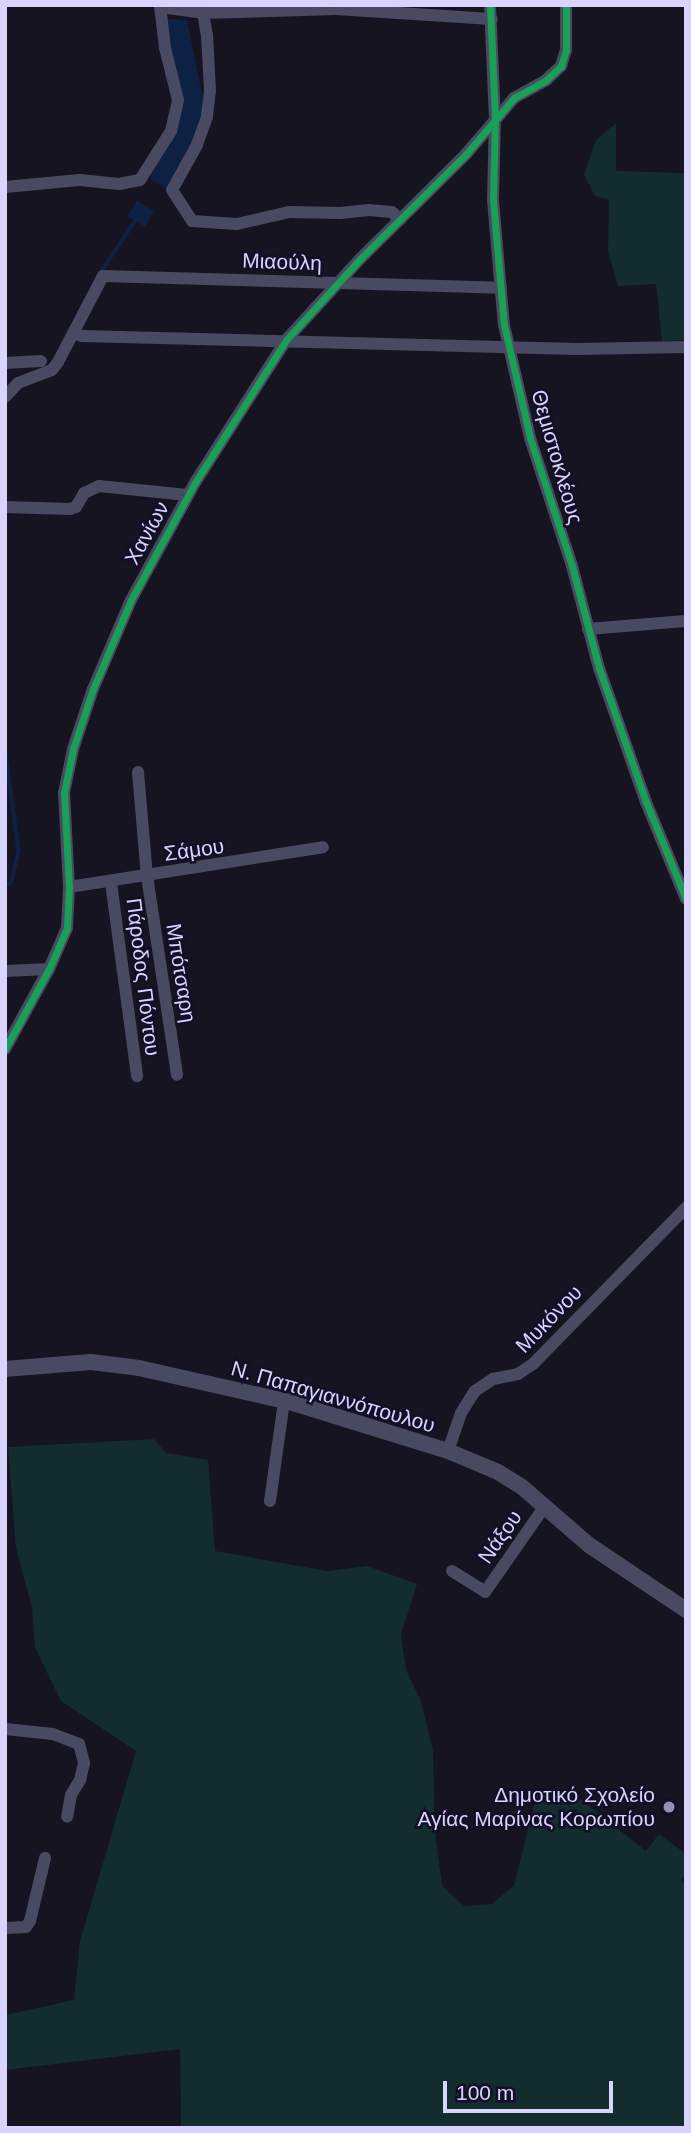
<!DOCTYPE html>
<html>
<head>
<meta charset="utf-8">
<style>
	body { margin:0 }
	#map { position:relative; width:691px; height:2133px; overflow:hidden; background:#161421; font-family:Helvetica,sans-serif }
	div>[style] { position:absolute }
	.green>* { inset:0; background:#132c2d }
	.water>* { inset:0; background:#0d2144 }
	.stream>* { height:3.5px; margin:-1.75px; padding:0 1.75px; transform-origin:1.75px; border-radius:1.75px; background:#0d2144 }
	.minor>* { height:12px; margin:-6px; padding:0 6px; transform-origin:6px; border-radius:6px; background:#4a4962 }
	.tertiary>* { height:16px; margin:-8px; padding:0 8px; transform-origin:8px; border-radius:8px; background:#4a4962 }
	.cycleway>* { height:7px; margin:-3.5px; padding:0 3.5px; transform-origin:3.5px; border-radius:3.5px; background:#1a9f57 }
	.dots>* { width:19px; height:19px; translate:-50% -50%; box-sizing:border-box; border:4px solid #130f26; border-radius:50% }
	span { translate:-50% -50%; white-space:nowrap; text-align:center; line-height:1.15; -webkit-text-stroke:5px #130f26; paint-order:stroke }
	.street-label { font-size:21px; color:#d9d4ff }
	.poi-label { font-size:21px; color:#d9d4ff }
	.right { translate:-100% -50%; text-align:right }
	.frame { position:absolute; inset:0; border:7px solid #d9d4ff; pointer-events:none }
	.scale { position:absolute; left:443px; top:2081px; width:170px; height:32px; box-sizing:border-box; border:4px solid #d9d4ff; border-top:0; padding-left:9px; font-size:21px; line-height:24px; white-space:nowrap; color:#d9d4ff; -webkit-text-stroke:5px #130f26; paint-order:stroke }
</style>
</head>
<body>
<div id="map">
	<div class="green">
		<i style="clip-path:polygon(616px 123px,616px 171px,686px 173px,686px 340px,662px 341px,656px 284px,618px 286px,608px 252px,609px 200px,595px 196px,584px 174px,596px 140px)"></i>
		<i style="clip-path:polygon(154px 1439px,166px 1453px,208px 1460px,215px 1551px,327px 1571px,367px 1566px,417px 1584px,401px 1634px,406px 1670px,421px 1701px,433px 1751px,435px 1832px,442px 1886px,464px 1906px,492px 1904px,514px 1885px,537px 1794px,565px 1787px,646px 1851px,659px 1834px,686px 1854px,686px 1874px,681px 1880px,686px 1883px,686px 2128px,181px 2128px,180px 2049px,5px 2070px,5px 2015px,74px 2000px,80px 1941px,136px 1751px,61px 1701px,35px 1648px,32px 1608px,16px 1548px,8px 1447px)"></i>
	</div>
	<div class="water">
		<i style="clip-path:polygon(167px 19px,187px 20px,204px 104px,202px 124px,166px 188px,150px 179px,175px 129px)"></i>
		<i style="clip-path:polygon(137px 201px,154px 211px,145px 227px,127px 216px)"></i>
	</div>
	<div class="stream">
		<i style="left:101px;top:272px;width:65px;rotate:-56.3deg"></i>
		<i style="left:5px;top:746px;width:106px;rotate:82.4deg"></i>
		<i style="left:19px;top:851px;width:32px;rotate:103deg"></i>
		<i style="left:12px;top:882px;width:9px;rotate:144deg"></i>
	</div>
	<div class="minor">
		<i style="left:490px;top:5px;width:113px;rotate:87.5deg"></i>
		<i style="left:495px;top:118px;width:82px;rotate:91.4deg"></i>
		<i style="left:493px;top:200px;width:125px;rotate:85deg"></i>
		<i style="left:504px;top:325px;width:116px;rotate:77deg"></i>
		<i style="left:530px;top:438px;width:135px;rotate:71.8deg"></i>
		<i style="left:572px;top:566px;width:106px;rotate:75.2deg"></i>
		<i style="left:599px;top:668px;width:142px;rotate:70.7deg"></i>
		<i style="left:646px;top:802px;width:105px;rotate:67.6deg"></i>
		<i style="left:160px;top:7px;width:43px;rotate:7.9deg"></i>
		<i style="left:203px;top:13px;width:133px;rotate:-1.7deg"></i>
		<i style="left:336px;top:9px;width:156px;rotate:3.7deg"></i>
		<i style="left:203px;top:13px;width:22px;rotate:80deg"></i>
		<i style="left:207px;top:35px;width:56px;rotate:86.9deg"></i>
		<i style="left:210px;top:91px;width:26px;rotate:97deg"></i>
		<i style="left:207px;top:117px;width:30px;rotate:110deg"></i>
		<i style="left:197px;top:145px;width:51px;rotate:119.1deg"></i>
		<i style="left:172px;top:190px;width:37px;rotate:57deg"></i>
		<i style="left:192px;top:221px;width:45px;rotate:3.8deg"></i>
		<i style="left:237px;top:224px;width:53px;rotate:-13deg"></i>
		<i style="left:289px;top:212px;width:51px;rotate:1.1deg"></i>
		<i style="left:340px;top:213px;width:29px;rotate:-6deg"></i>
		<i style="left:369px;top:210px;width:23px;rotate:5deg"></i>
		<i style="left:392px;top:212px;width:11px;rotate:45deg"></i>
		<i style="left:5px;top:187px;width:75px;rotate:-5.3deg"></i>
		<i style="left:80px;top:180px;width:39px;rotate:6deg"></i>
		<i style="left:119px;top:184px;width:21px;rotate:-11deg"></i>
		<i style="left:140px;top:180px;width:58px;rotate:-57.7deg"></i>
		<i style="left:171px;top:131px;width:32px;rotate:-77deg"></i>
		<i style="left:178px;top:100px;width:54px;rotate:-104deg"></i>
		<i style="left:165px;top:48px;width:43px;rotate:-96.6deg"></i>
		<i style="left:73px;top:333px;width:9px;rotate:18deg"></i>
		<i style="left:82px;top:336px;width:496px;rotate:1.5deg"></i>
		<i style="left:578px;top:349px;width:108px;rotate:-1.1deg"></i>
		<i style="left:5px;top:363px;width:36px;rotate:-3deg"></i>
		<i style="left:5px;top:397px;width:19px;rotate:-47deg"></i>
		<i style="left:18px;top:383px;width:36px;rotate:-21deg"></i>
		<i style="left:52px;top:370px;width:10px;rotate:-53deg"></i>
		<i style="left:58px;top:362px;width:97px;rotate:-62.4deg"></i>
		<i style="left:103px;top:276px;width:398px;rotate:1.7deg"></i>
		<i style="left:5px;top:507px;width:65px;rotate:1.8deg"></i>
		<i style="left:70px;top:509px;width:6px;rotate:-18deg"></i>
		<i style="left:76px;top:507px;width:16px;rotate:-60deg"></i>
		<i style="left:84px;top:493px;width:17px;rotate:-25deg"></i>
		<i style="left:99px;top:486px;width:89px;rotate:5.8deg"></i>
		<i style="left:588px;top:629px;width:98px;rotate:-4.7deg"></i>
		<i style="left:138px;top:772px;width:104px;rotate:85.1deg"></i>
		<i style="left:147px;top:876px;width:201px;rotate:81.4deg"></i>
		<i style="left:111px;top:883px;width:195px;rotate:82.3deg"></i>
		<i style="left:69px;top:887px;width:257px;rotate:-8.9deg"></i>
		<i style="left:5px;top:971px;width:44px;rotate:-2.6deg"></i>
		<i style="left:5px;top:1049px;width:91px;rotate:-61.2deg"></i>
		<i style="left:49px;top:969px;width:45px;rotate:-66.3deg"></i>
		<i style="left:67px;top:928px;width:41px;rotate:-87.2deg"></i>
		<i style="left:69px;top:887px;width:94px;rotate:-93deg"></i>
		<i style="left:64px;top:793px;width:45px;rotate:-78.4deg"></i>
		<i style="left:73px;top:749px;width:63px;rotate:-71.6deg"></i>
		<i style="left:93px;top:689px;width:97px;rotate:-66.9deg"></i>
		<i style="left:131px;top:600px;width:136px;rotate:-61.4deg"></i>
		<i style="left:196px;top:481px;width:167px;rotate:-57.4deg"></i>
		<i style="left:286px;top:340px;width:110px;rotate:-47.6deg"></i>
		<i style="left:360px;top:259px;width:149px;rotate:-44.7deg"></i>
		<i style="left:466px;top:154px;width:74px;rotate:-49.4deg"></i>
		<i style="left:514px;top:98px;width:37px;rotate:-29deg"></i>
		<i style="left:546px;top:80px;width:21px;rotate:-43deg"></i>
		<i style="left:561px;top:66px;width:17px;rotate:-73deg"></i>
		<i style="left:566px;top:50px;width:45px;rotate:-90deg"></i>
		<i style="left:448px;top:1451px;width:40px;rotate:-71.1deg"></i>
		<i style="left:461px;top:1413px;width:26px;rotate:-58deg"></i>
		<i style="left:475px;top:1391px;width:22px;rotate:-34deg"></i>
		<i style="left:493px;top:1379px;width:25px;rotate:-11deg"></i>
		<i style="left:518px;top:1374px;width:18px;rotate:-34deg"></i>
		<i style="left:533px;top:1364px;width:219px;rotate:-45.6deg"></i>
		<i style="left:270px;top:1501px;width:101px;rotate:-82deg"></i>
		<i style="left:452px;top:1571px;width:39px;rotate:32deg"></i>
		<i style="left:485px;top:1592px;width:105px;rotate:-55.1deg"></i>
		<i style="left:5px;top:1729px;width:48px;rotate:5.9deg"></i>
		<i style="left:53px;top:1734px;width:28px;rotate:21deg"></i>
		<i style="left:79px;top:1744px;width:20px;rotate:75deg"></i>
		<i style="left:84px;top:1763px;width:17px;rotate:103deg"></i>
		<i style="left:80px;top:1780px;width:17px;rotate:121deg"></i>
		<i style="left:71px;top:1795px;width:22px;rotate:100deg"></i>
		<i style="left:5px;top:1928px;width:21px;rotate:-3deg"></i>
		<i style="left:26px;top:1927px;width:7px;rotate:-56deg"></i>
		<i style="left:30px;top:1921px;width:65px;rotate:-76.6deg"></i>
	</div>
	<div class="tertiary">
		<i style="left:5px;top:1369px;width:86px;rotate:-4.7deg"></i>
		<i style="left:91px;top:1362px;width:48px;rotate:7.1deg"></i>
		<i style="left:139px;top:1368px;width:155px;rotate:12.7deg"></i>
		<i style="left:290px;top:1402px;width:165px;rotate:17.2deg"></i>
		<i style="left:448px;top:1451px;width:54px;rotate:22.8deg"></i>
		<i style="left:498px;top:1472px;width:28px;rotate:32deg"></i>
		<i style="left:522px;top:1487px;width:89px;rotate:40.9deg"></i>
		<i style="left:589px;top:1545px;width:117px;rotate:33.8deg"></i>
	</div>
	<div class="cycleway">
		<i style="left:490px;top:5px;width:113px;rotate:87.5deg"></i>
		<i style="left:495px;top:118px;width:82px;rotate:91.4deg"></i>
		<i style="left:493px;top:200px;width:125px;rotate:85deg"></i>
		<i style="left:504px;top:325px;width:116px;rotate:77deg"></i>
		<i style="left:530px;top:438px;width:135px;rotate:71.8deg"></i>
		<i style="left:572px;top:566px;width:106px;rotate:75.2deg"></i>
		<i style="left:599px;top:668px;width:142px;rotate:70.7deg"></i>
		<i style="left:646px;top:802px;width:105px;rotate:67.6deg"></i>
		<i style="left:5px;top:1049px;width:91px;rotate:-61.2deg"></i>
		<i style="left:49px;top:969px;width:45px;rotate:-66.3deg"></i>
		<i style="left:67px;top:928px;width:41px;rotate:-87.2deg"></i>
		<i style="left:69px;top:887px;width:94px;rotate:-93deg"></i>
		<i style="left:64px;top:793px;width:45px;rotate:-78.4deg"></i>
		<i style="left:73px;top:749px;width:63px;rotate:-71.6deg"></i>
		<i style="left:93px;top:689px;width:97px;rotate:-66.9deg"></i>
		<i style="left:131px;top:600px;width:136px;rotate:-61.4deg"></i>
		<i style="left:196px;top:481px;width:167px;rotate:-57.4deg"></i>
		<i style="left:286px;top:340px;width:110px;rotate:-47.6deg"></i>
		<i style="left:360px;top:259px;width:149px;rotate:-44.7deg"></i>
		<i style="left:466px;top:154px;width:74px;rotate:-49.4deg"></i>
		<i style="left:514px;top:98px;width:37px;rotate:-29deg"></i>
		<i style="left:546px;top:80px;width:21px;rotate:-43deg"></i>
		<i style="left:561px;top:66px;width:17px;rotate:-73deg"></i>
		<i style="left:566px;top:50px;width:45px;rotate:-90deg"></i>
	</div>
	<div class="dots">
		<i style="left:669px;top:1807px;background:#9591b1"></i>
	</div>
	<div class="street-label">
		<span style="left:282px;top:262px;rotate:2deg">Μιαούλη</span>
		<span style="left:557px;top:457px;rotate:74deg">Θεμιστοκλέους</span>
		<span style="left:147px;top:533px;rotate:-61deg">Χανίων</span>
		<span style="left:194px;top:850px;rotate:-8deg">Σάμου</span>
		<span style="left:181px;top:973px;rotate:81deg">Μπότσαρη</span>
		<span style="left:143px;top:977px;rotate:83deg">Πάροδος Πόντου</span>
		<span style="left:549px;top:1319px;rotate:-46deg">Μυκόνου</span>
		<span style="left:333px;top:1397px;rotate:16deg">Ν. Παπαγιαννόπουλου</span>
		<span style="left:500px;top:1537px;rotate:-55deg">Νάξου</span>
	</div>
	<div class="poi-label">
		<span class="right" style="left:655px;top:1807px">Δημοτικό Σχολείο<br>Αγίας Μαρίνας Κορωπίου</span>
	</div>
	<div class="frame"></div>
	<div class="scale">100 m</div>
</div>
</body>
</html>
